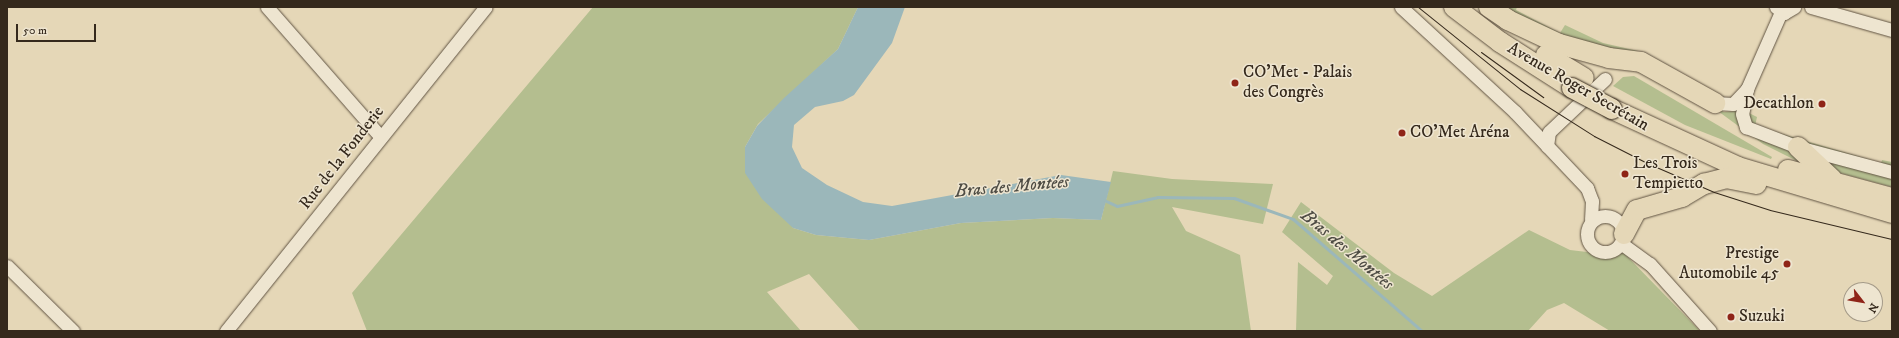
<!DOCTYPE html>
<html>
<head>
<meta charset="utf-8">
<style>
	body { margin:0 }
	#map { position:relative; width:1899px; height:338px; overflow:hidden; background:#e5d7b7; font-family:"IM FELL DW Pica",serif }
	div>[style] { position:absolute }
	.green>* { inset:0; background:#b4be8f }
	.water>* { inset:0; background:#9bb7ba }
	.stream>* { height:3px; margin:-1.5px; padding:0 1.5px; transform-origin:1.5px; border-radius:1.5px; background:#9bb7ba }
	.roads { filter:drop-shadow(0 0 1px #615443) drop-shadow(0 0 1px #615443) }
	.street>* { height:13px; margin:-6.5px; padding:0 6.5px; transform-origin:6.5px; border-radius:6.5px; background:#eee5d0 }
	.street>.ring { margin:-6.5px; padding:0; box-sizing:content-box; background:none; border:13px solid #eee5d0; border-radius:50% }
	.primary>* { height:20px; margin:-10px; padding:0 10px; transform-origin:10px; border-radius:10px; background:#e5d7b7 }
	.tram>* { height:1px; margin:-0.5px; padding:0 0.5px; transform-origin:0.5px; border-radius:0.5px; background:#35291c }
	.bridges { filter:drop-shadow(0 0 1px #35291c) drop-shadow(0 0 1px #35291c) }
	.primary-bridge>* { height:20px; margin:-10px; padding:0 10px; transform-origin:10px; border-radius:10px; background:#e5d7b7 }
	.dots>* { width:11px; height:11px; translate:-50% -50%; box-sizing:border-box; border:2px solid #eee5d0; border-radius:50% }
	span { translate:-50% -50%; white-space:nowrap; text-align:center; line-height:1.15; -webkit-text-stroke:3px #eee5d0; paint-order:stroke }
	.poi-label { font-size:17px; color:#35291c }
	.left { translate:0 -50%; text-align:left }
	.right { translate:-100% -50%; text-align:right }
	.street-label { font-size:17px; color:#35291c }
	.water-label { font-size:18px; color:#4e4c44; font-style:italic }
	.frame { position:absolute; inset:0; border:8px solid #35291c; pointer-events:none }
	.north { position:absolute; left:1843px; top:282px; width:40px; height:40px; box-sizing:border-box; background:#eee5d0; border:1px solid #a49a88; border-radius:50%; rotate:121deg; font-size:11px; font-weight:700; line-height:16px; text-align:center; color:#35291c }
	.north::after { content:''; display:block; margin:auto; width:14px; height:18px; background:#8f2418; clip-path:polygon(50% 0,100% 100%,50% 72%,0 100%) }
	.scale { position:absolute; left:16px; top:24px; width:80px; height:18px; box-sizing:border-box; border:2px solid #35291c; border-top:0; padding-left:5px; font-size:12px; line-height:14px; white-space:nowrap; color:#35291c; -webkit-text-stroke:3px #eee5d0; paint-order:stroke }
</style>
</head>
<body>
<div id="map">
	<div class="green">
		<i style="clip-path:polygon(593px 7px,858px 7px,838px 49px,758px 124px,745px 147px,793px 228px,816px 235px,869px 240px,961px 223px,1053px 218px,1101px 220px,1113px 171px,1172px 179px,1273px 184px,1263px 224px,1172px 207px,1186px 231px,1240px 255px,1251px 331px,860px 331px,809px 274px,767px 292px,801px 331px,367px 331px,352px 293px)"></i>
		<i style="clip-path:polygon(1493px 7px,1517px 7px,1516px 10px,1560px 33px,1565px 25px,1603px 43px,1638px 51px,1636px 56px,1606px 55px)"></i>
		<i style="clip-path:polygon(1634px 76px,1772px 157px,1771px 159px,1685px 125px,1613px 86px,1623px 77px)"></i>
		<i style="clip-path:polygon(1711px 106px,1724px 112px,1737px 111px,1740px 126px,1785px 146px,1803px 164px,1763px 144px)"></i>
		<i style="clip-path:polygon(1747px 112px,1757px 117px,1755px 126px,1881px 163px,1882px 160px,1892px 162px,1892px 168px,1777px 136px,1750px 124px)"></i>
		<i style="clip-path:polygon(1810px 156px,1892px 176px,1892px 187px,1829px 170px)"></i>
		<i style="clip-path:polygon(1301px 202px,1394px 273px,1432px 296px,1529px 230px,1570px 250px,1612px 255px,1621px 250px,1700px 331px,1610px 331px,1564px 303px,1547px 310px,1528px 331px,1296px 331px,1298px 262px,1327px 285px,1333px 276px,1282px 232px)"></i>
	</div>
	<div class="water">
		<i style="clip-path:polygon(858px 7px,905px 7px,892px 43px,854px 95px,843px 101px,815px 107px,794px 125px,792px 147px,802px 168px,827px 185px,863px 202px,892px 206px,1061px 175px,1111px 182px,1101px 220px,1053px 218px,961px 223px,869px 240px,816px 235px,793px 228px,762px 199px,745px 173px,745px 147px,757px 126px,784px 98px,838px 49px)"></i>
	</div>
	<div class="stream">
		<i style="left:1104px;top:200px;width:14px;rotate:25deg"></i>
		<i style="left:1117px;top:206px;width:42px;rotate:-12.4deg"></i>
		<i style="left:1158px;top:197px;width:76px;rotate:0.8deg"></i>
		<i style="left:1234px;top:198px;width:63px;rotate:19.6deg"></i>
		<i style="left:1293px;top:219px;width:171px;rotate:41deg"></i>
	</div>
	<div class="roads">
		<div class="street">
			<i style="left:267px;top:7px;width:173px;rotate:48.8deg"></i>
			<i style="left:1401px;top:7px;width:155px;rotate:42.6deg"></i>
			<i style="left:1515px;top:112px;width:105px;rotate:46.5deg"></i>
			<i style="left:1587px;top:188px;width:14px;rotate:69deg"></i>
			<i style="left:1592px;top:201px;width:18px;rotate:93deg"></i>
			<i style="left:1776px;top:7px;width:10px;rotate:37deg"></i>
			<i style="left:1784px;top:13px;width:12px;rotate:-31deg"></i>
			<i style="left:1811px;top:7px;width:84px;rotate:15.9deg"></i>
			<i style="left:1747px;top:89px;width:25px;rotate:101deg"></i>
			<i style="left:1742px;top:114px;width:14px;rotate:73deg"></i>
			<i style="left:1746px;top:127px;width:56px;rotate:21deg"></i>
			<i style="left:1798px;top:147px;width:97px;rotate:14.9deg"></i>
			<i style="left:1715px;top:103px;width:18px;rotate:3deg"></i>
			<i style="left:1733px;top:104px;width:21px;rotate:-47deg"></i>
			<i style="left:1747px;top:89px;width:84px;rotate:-66.2deg"></i>
			<i style="left:1547px;top:146px;width:14px;rotate:-82deg"></i>
			<i style="left:1549px;top:132px;width:77px;rotate:-43.4deg"></i>
			<i class="ring" style="left:1587px;top:216px;width:23px;height:23px"></i>
			<i style="left:1622px;top:244px;width:34px;rotate:36deg"></i>
			<i style="left:1650px;top:264px;width:90px;rotate:48.2deg"></i>
			<i style="left:7px;top:266px;width:93px;rotate:44.6deg"></i>
			<i style="left:226px;top:331px;width:415px;rotate:-51.3deg"></i>
		</div>
		<div class="primary">
			<i style="left:1454px;top:7px;width:58px;rotate:37.3deg"></i>
			<i style="left:1500px;top:42px;width:85px;rotate:32.6deg"></i>
			<i style="left:1489px;top:7px;width:23px;rotate:34deg"></i>
			<i style="left:1508px;top:20px;width:56px;rotate:25.2deg"></i>
			<i style="left:1559px;top:44px;width:52px;rotate:15.6deg"></i>
			<i style="left:1609px;top:58px;width:32px;rotate:7deg"></i>
			<i style="left:1641px;top:62px;width:85px;rotate:29deg"></i>
			<i style="left:1546px;top:55px;width:44px;rotate:31.2deg"></i>
			<i style="left:1612px;top:109px;width:139px;rotate:24.7deg"></i>
			<i style="left:1738px;top:167px;width:161px;rotate:16.6deg"></i>
			<i style="left:1798px;top:147px;width:47px;rotate:43.3deg"></i>
			<i style="left:1788px;top:170px;width:108px;rotate:15.1deg"></i>
			<i style="left:1624px;top:234px;width:27px;rotate:-62deg"></i>
			<i style="left:1637px;top:210px;width:47px;rotate:-16.1deg"></i>
			<i style="left:1682px;top:197px;width:26px;rotate:-31deg"></i>
			<i style="left:1704px;top:184px;width:23px;rotate:-15deg"></i>
			<i style="left:1726px;top:178px;width:31px;rotate:11deg"></i>
		</div>
	</div>
	<div class="tram">
		<i style="left:1418px;top:7px;width:131px;rotate:38.8deg"></i>
		<i style="left:1520px;top:89px;width:88px;rotate:32.4deg"></i>
		<i style="left:1594px;top:136px;width:59px;rotate:27deg"></i>
		<i style="left:1647px;top:163px;width:73px;rotate:23.4deg"></i>
		<i style="left:1714px;top:192px;width:59px;rotate:17.8deg"></i>
		<i style="left:1770px;top:210px;width:125px;rotate:13.4deg"></i>
		<i style="left:1481px;top:52px;width:77px;rotate:36deg"></i>
	</div>
	<div class="bridges">
		<div class="primary-bridge">
			<i style="left:1572px;top:88px;width:45px;rotate:27.7deg"></i>
		</div>
	</div>
	<div class="dots">
		<i style="left:1235px;top:83px;background:#8f2418"></i>
		<i style="left:1822px;top:104px;background:#8f2418"></i>
		<i style="left:1402px;top:133px;background:#8f2418"></i>
		<i style="left:1625px;top:174px;background:#8f2418"></i>
		<i style="left:1787px;top:264px;background:#8f2418"></i>
		<i style="left:1731px;top:317px;background:#8f2418"></i>
	</div>
	<div class="poi-label">
		<span class="left" style="left:1243px;top:83px">CO'Met - Palais<br>des Congrès</span>
		<span class="right" style="left:1814px;top:104px">Decathlon</span>
		<span class="left" style="left:1410px;top:133px">CO'Met Aréna</span>
		<span class="left" style="left:1633px;top:174px">Les Trois<br>Tempietto</span>
		<span class="right" style="left:1779px;top:264px">Prestige<br>Automobile 45</span>
		<span class="left" style="left:1739px;top:317px">Suzuki</span>
	</div>
	<div class="street-label">
		<span style="left:1578px;top:87px;rotate:30deg">Avenue Roger Secrétain</span>
		<span style="left:342px;top:158px;rotate:-52deg">Rue de la Fonderie</span>
	</div>
	<div class="water-label">
		<span style="left:1012px;top:187px;rotate:-5deg">Bras des Montées</span>
		<span style="left:1347px;top:250px;rotate:40deg">Bras des Montées</span>
	</div>
	<div class="frame"></div>
	<div class="north">N</div>
	<div class="scale">50 m</div>
</div>
</body>
</html>
